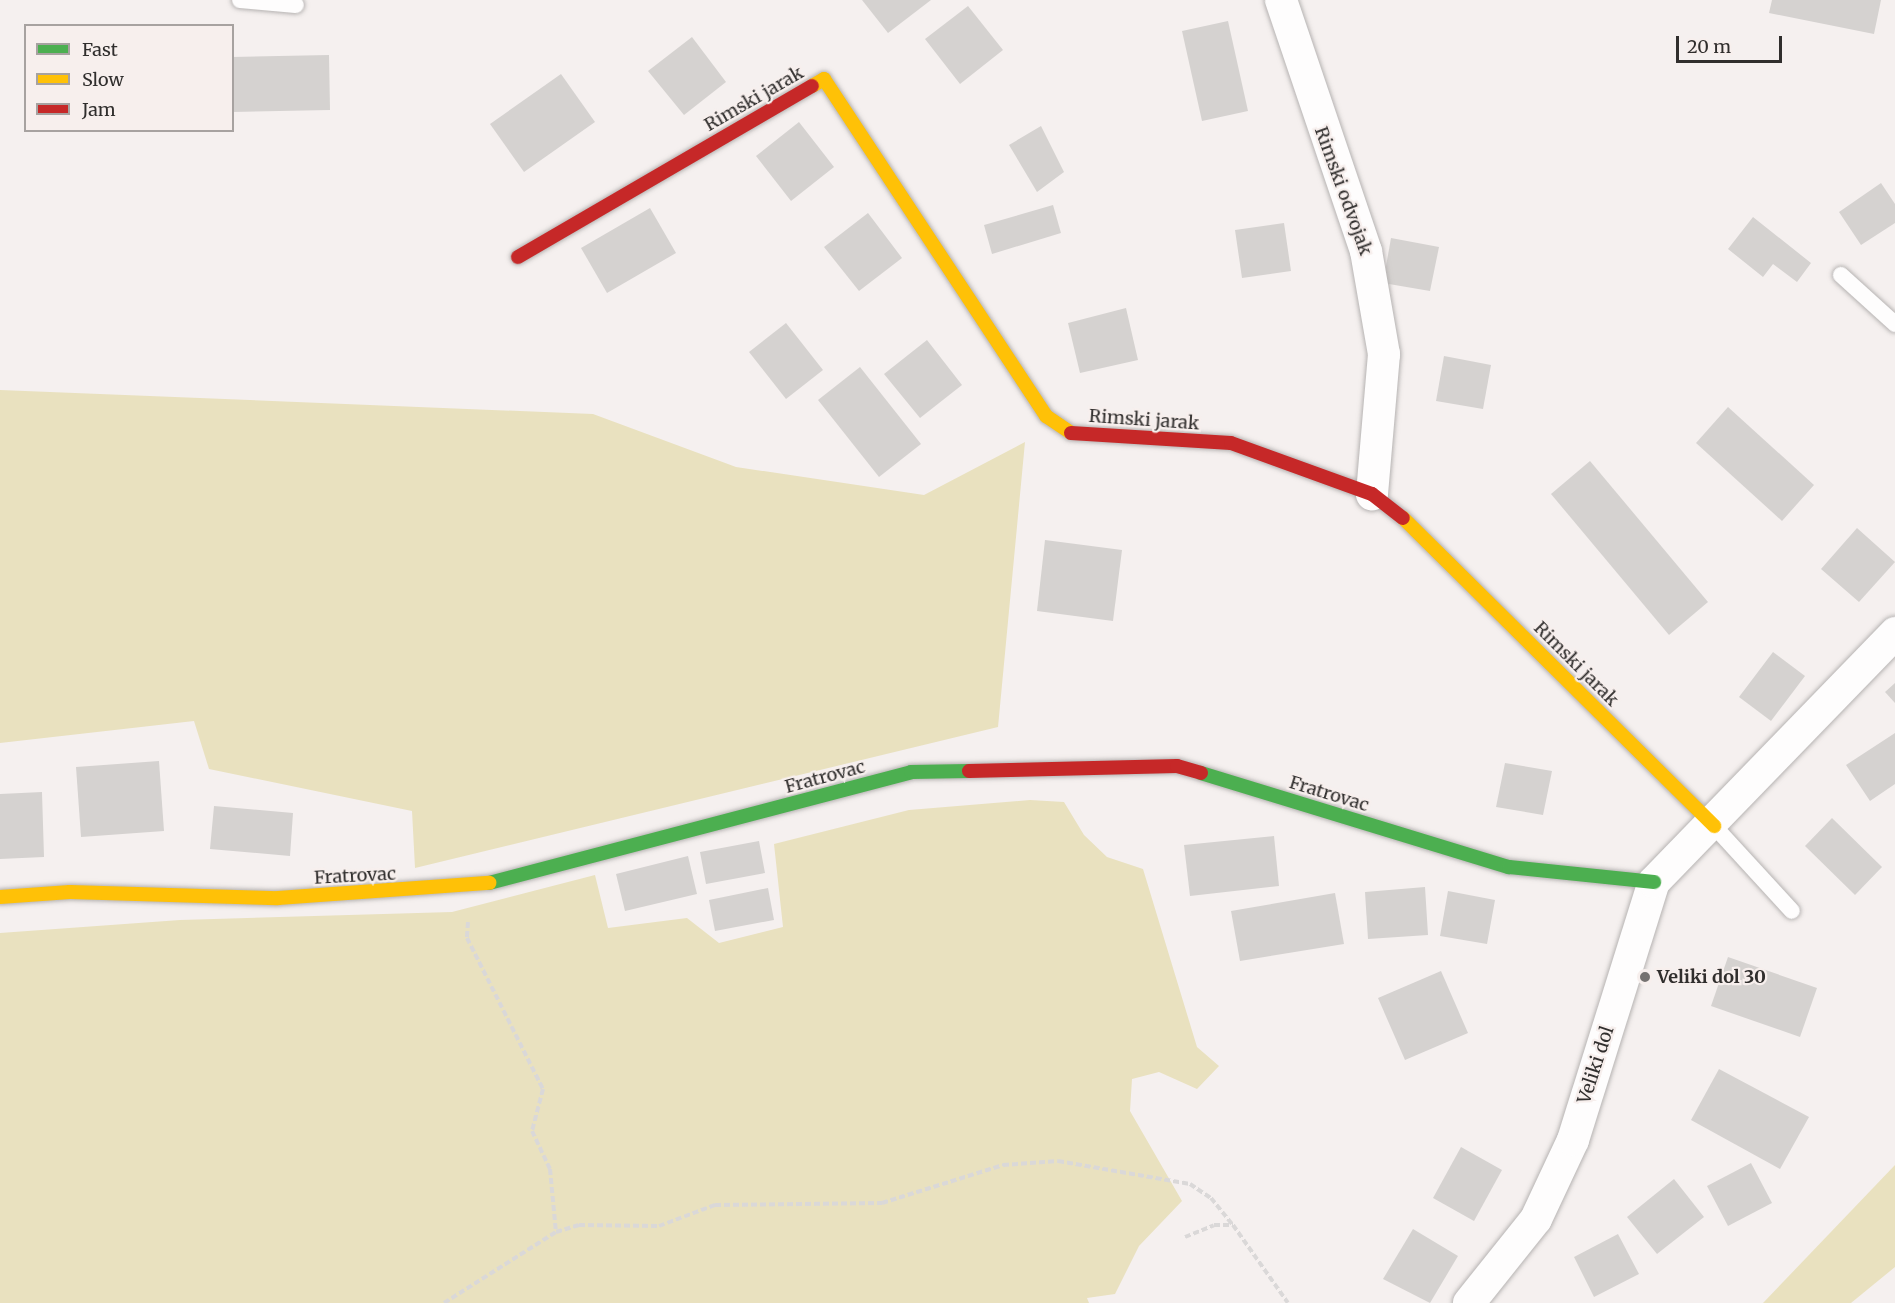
<!DOCTYPE html>
<html>
<head>
<meta charset="utf-8">
<style>
	body { margin:0 }
	#map { position:relative; width:1895px; height:1303px; overflow:hidden; background:#f5f0ef; font-family:Merriweather,serif }
	div>[style] { position:absolute }
	.green>* { inset:0; background:#e9e1bf }
	.building>* { inset:0; background:#d5d2d0 }
	.path>* { height:4px; margin-top:-2px; transform-origin:0; background:repeating-linear-gradient(90deg,#dad8d8 0 6px,transparent 0 9px) }
	.roads { filter:drop-shadow(0 0 2px #b6b3b2) drop-shadow(0 0 2px #b6b3b2) }
	.lane>* { height:16px; margin:-8px; padding:0 8px; transform-origin:8px; border-radius:8px; background:#fefdfd }
	.street>* { height:32px; margin:-16px; padding:0 16px; transform-origin:16px; border-radius:16px; background:#fefdfd }
	.fast>* { height:14px; margin:-7px; padding:0 7px; transform-origin:7px; border-radius:7px; background:#4caf50 }
	.slow>* { height:14px; margin:-7px; padding:0 7px; transform-origin:7px; border-radius:7px; background:#ffc107 }
	.jam>* { height:14px; margin:-7px; padding:0 7px; transform-origin:7px; border-radius:7px; background:#c62828 }
	.dots>* { width:16px; height:16px; translate:-50% -50%; box-sizing:border-box; border:3px solid #f7efed; border-radius:50% }
	span { translate:-50% -50%; white-space:nowrap; text-align:center; line-height:1.15; -webkit-text-stroke:4.5px #f7efed; paint-order:stroke }
	.street-label { font-size:18px; color:#302e2d }
	.poi-label { font-size:18px; color:#302e2d; font-weight:700 }
	.left { translate:0 -50%; text-align:left }
	.legend { position:absolute; left:24px; top:24px; width:210px; height:108px; box-sizing:border-box; background:#f7efed; border:2px solid #a7a2a0; margin:0; padding:8px 10px; list-style:none; font-size:18px; color:#302e2d }
	.legend li { display:flex; align-items:center; gap:12px; height:30px }
	.legend b { width:30px; border:2px solid #a7a2a0 }
	.scale { position:absolute; left:1676px; top:36px; width:106px; height:27px; box-sizing:border-box; border:3px solid #302e2d; border-top:0; padding-left:8px; font-size:18px; line-height:21px; white-space:nowrap; color:#302e2d; -webkit-text-stroke:4px #f7efed; paint-order:stroke }
</style>
</head>
<body>
<div id="map">
	<div class="green">
		<i style="clip-path:polygon(0 390px,593px 414px,736px 467px,924px 495px,1025px 442px,998px 727px,415px 868px,412px 811px,209px 769px,194px 721px,0 743px)"></i>
		<i style="clip-path:polygon(1030px 800px,1064px 802px,1084px 835px,1107px 857px,1143px 869px,1197px 1047px,1219px 1066px,1197px 1089px,1159px 1072px,1132px 1079px,1130px 1111px,1182px 1201px,1139px 1246px,1115px 1294px,1087px 1298px,1089px 1303px,0 1303px,0 933px,180px 920px,452px 912px,595px 875px,608px 928px,687px 918px,719px 943px,783px 927px,774px 844px,909px 810px)"></i>
		<i style="clip-path:polygon(1895px 1165px,1895px 1267px,1851px 1303px,1763px 1303px)"></i>
	</div>
	<div class="building">
		<i style="clip-path:polygon(862px 0,931px 0,888px 33px)"></i>
		<i style="clip-path:polygon(1772px 0,1881px 0,1874px 34px,1769px 13px)"></i>
		<i style="clip-path:polygon(968px 6px,1003px 50px,960px 84px,925px 39px)"></i>
		<i style="clip-path:polygon(1228px 21px,1248px 111px,1202px 121px,1182px 31px)"></i>
		<i style="clip-path:polygon(692px 37px,726px 82px,684px 115px,648px 71px)"></i>
		<i style="clip-path:polygon(329px 55px,330px 110px,232px 112px,232px 57px)"></i>
		<i style="clip-path:polygon(561px 74px,595px 122px,524px 172px,490px 124px)"></i>
		<i style="clip-path:polygon(799px 122px,834px 167px,791px 201px,756px 156px)"></i>
		<i style="clip-path:polygon(1041px 126px,1064px 172px,1037px 192px,1009px 145px)"></i>
		<i style="clip-path:polygon(1881px 183px,1895px 204px,1895px 223px,1861px 245px,1839px 212px)"></i>
		<i style="clip-path:polygon(1053px 205px,1061px 233px,992px 254px,984px 225px)"></i>
		<i style="clip-path:polygon(650px 208px,676px 253px,607px 293px,581px 248px)"></i>
		<i style="clip-path:polygon(868px 213px,902px 258px,859px 291px,824px 247px)"></i>
		<i style="clip-path:polygon(1753px 217px,1811px 263px,1797px 282px,1773px 264px,1763px 277px,1728px 249px)"></i>
		<i style="clip-path:polygon(1284px 223px,1291px 271px,1242px 278px,1235px 230px)"></i>
		<i style="clip-path:polygon(1391px 238px,1439px 247px,1430px 291px,1383px 283px)"></i>
		<i style="clip-path:polygon(1126px 308px,1138px 360px,1080px 373px,1068px 323px)"></i>
		<i style="clip-path:polygon(786px 323px,823px 370px,786px 399px,749px 352px)"></i>
		<i style="clip-path:polygon(927px 340px,962px 385px,920px 418px,884px 374px)"></i>
		<i style="clip-path:polygon(1444px 356px,1491px 365px,1483px 409px,1436px 401px)"></i>
		<i style="clip-path:polygon(860px 367px,921px 444px,879px 477px,818px 400px)"></i>
		<i style="clip-path:polygon(1728px 407px,1814px 485px,1782px 521px,1696px 443px)"></i>
		<i style="clip-path:polygon(1590px 461px,1708px 602px,1669px 635px,1551px 494px)"></i>
		<i style="clip-path:polygon(1857px 528px,1895px 562px,1859px 602px,1821px 569px)"></i>
		<i style="clip-path:polygon(1045px 540px,1122px 550px,1113px 621px,1037px 611px)"></i>
		<i style="clip-path:polygon(1773px 652px,1805px 676px,1771px 721px,1739px 697px)"></i>
		<i style="clip-path:polygon(1895px 683px,1895px 703px,1885px 692px)"></i>
		<i style="clip-path:polygon(1895px 733px,1895px 784px,1870px 801px,1846px 765px)"></i>
		<i style="clip-path:polygon(159px 761px,164px 831px,81px 837px,76px 767px)"></i>
		<i style="clip-path:polygon(1505px 763px,1552px 771px,1543px 815px,1496px 807px)"></i>
		<i style="clip-path:polygon(42px 792px,44px 857px,0 859px,0 794px)"></i>
		<i style="clip-path:polygon(214px 806px,293px 813px,290px 856px,210px 849px)"></i>
		<i style="clip-path:polygon(1832px 818px,1882px 867px,1855px 895px,1805px 846px)"></i>
		<i style="clip-path:polygon(1274px 836px,1279px 886px,1190px 896px,1184px 845px)"></i>
		<i style="clip-path:polygon(759px 841px,765px 873px,706px 884px,700px 852px)"></i>
		<i style="clip-path:polygon(688px 856px,697px 894px,625px 911px,616px 874px)"></i>
		<i style="clip-path:polygon(1425px 887px,1428px 935px,1368px 939px,1365px 892px)"></i>
		<i style="clip-path:polygon(768px 888px,774px 920px,715px 931px,709px 900px)"></i>
		<i style="clip-path:polygon(1448px 891px,1495px 900px,1487px 944px,1440px 936px)"></i>
		<i style="clip-path:polygon(1335px 893px,1344px 944px,1240px 961px,1231px 911px)"></i>
		<i style="clip-path:polygon(1728px 957px,1817px 988px,1800px 1037px,1711px 1006px)"></i>
		<i style="clip-path:polygon(1441px 971px,1468px 1033px,1405px 1060px,1378px 998px)"></i>
		<i style="clip-path:polygon(1719px 1069px,1809px 1117px,1780px 1169px,1691px 1120px)"></i>
		<i style="clip-path:polygon(1461px 1147px,1502px 1170px,1474px 1221px,1433px 1198px)"></i>
		<i style="clip-path:polygon(1751px 1163px,1772px 1203px,1728px 1226px,1707px 1186px)"></i>
		<i style="clip-path:polygon(1674px 1179px,1704px 1217px,1657px 1254px,1627px 1217px)"></i>
		<i style="clip-path:polygon(1413px 1229px,1458px 1256px,1430px 1303px,1383px 1279px)"></i>
		<i style="clip-path:polygon(1618px 1234px,1639px 1274px,1594px 1297px,1574px 1257px)"></i>
	</div>
	<div class="path">
		<i style="left:468px;top:922px;width:16px;rotate:94deg"></i>
		<i style="left:467px;top:938px;width:169px;rotate:63.3deg"></i>
		<i style="left:543px;top:1089px;width:43px;rotate:104.7deg"></i>
		<i style="left:532px;top:1131px;width:42px;rotate:64.7deg"></i>
		<i style="left:550px;top:1169px;width:63px;rotate:84.6deg"></i>
		<i style="left:1185px;top:1237px;width:31px;rotate:-22deg"></i>
		<i style="left:1214px;top:1225px;width:19px"></i>
		<i style="left:1233px;top:1225px;width:95px;rotate:54.8deg"></i>
		<i style="left:444px;top:1303px;width:133px;rotate:-32.4deg"></i>
		<i style="left:556px;top:1232px;width:24px;rotate:-17deg"></i>
		<i style="left:579px;top:1225px;width:80px;rotate:0.7deg"></i>
		<i style="left:659px;top:1226px;width:60px;rotate:-20.6deg"></i>
		<i style="left:715px;top:1205px;width:167px;rotate:-0.7deg"></i>
		<i style="left:882px;top:1203px;width:127px;rotate:-17.4deg"></i>
		<i style="left:1003px;top:1165px;width:55px;rotate:-4.2deg"></i>
		<i style="left:1058px;top:1161px;width:134px;rotate:9.9deg"></i>
		<i style="left:1190px;top:1184px;width:25px;rotate:34deg"></i>
		<i style="left:1211px;top:1198px;width:35px;rotate:51deg"></i>
	</div>
	<div class="roads">
		<div class="lane">
			<i style="left:240px;top:0;width:56px;rotate:5.1deg"></i>
			<i style="left:1841px;top:275px;width:73px;rotate:42.2deg"></i>
			<i style="left:1714px;top:826px;width:115px;rotate:47.5deg"></i>
		</div>
		<div class="street">
			<i style="left:1281px;top:0;width:265px;rotate:71.3deg"></i>
			<i style="left:1366px;top:251px;width:105px;rotate:80.1deg"></i>
			<i style="left:1384px;top:354px;width:141px;rotate:94.9deg"></i>
			<i style="left:1469px;top:1303px;width:107px;rotate:-51.4deg"></i>
			<i style="left:1536px;top:1219px;width:87px;rotate:-64.9deg"></i>
			<i style="left:1573px;top:1140px;width:270px;rotate:-72.6deg"></i>
			<i style="left:1654px;top:882px;width:347px;rotate:-45.9deg"></i>
		</div>
		<div class="fast">
			<i style="left:1201px;top:773px;width:322px;rotate:17deg"></i>
			<i style="left:1509px;top:867px;width:146px;rotate:5.9deg"></i>
			<i style="left:489px;top:883px;width:436px;rotate:-14.7deg"></i>
			<i style="left:911px;top:772px;width:58px;rotate:-1deg"></i>
		</div>
		<div class="slow">
			<i style="left:812px;top:86px;width:14px;rotate:-30deg"></i>
			<i style="left:824px;top:79px;width:404px;rotate:56.6deg"></i>
			<i style="left:1046px;top:416px;width:30px;rotate:34deg"></i>
			<i style="left:1403px;top:518px;width:438px;rotate:44.7deg"></i>
			<i style="left:0;top:897px;width:70px;rotate:-4.1deg"></i>
			<i style="left:70px;top:892px;width:208px;rotate:1.7deg"></i>
			<i style="left:278px;top:898px;width:212px;rotate:-4.1deg"></i>
		</div>
		<div class="jam">
			<i style="left:518px;top:257px;width:340px;rotate:-30.2deg"></i>
			<i style="left:1071px;top:433px;width:160px;rotate:3.6deg"></i>
			<i style="left:1231px;top:443px;width:150px;rotate:19.9deg"></i>
			<i style="left:1372px;top:494px;width:39px;rotate:38deg"></i>
			<i style="left:969px;top:771px;width:208px;rotate:-1.4deg"></i>
			<i style="left:1177px;top:766px;width:25px;rotate:16deg"></i>
		</div>
	</div>
	<div class="dots">
		<i style="left:1645px;top:977px;background:#757271"></i>
	</div>
	<div class="street-label">
		<span style="left:754px;top:99px;rotate:-30deg">Rimski jarak</span>
		<span style="left:1343px;top:191px;rotate:70deg">Rimski odvojak</span>
		<span style="left:1144px;top:420px;rotate:4deg">Rimski jarak</span>
		<span style="left:1576px;top:664px;rotate:45deg">Rimski jarak</span>
		<span style="left:825px;top:777px;rotate:-15deg">Fratrovac</span>
		<span style="left:1329px;top:794px;rotate:17deg">Fratrovac</span>
		<span style="left:355px;top:876px;rotate:-3deg">Fratrovac</span>
		<span style="left:1596px;top:1065px;rotate:-72deg">Veliki dol</span>
	</div>
	<div class="poi-label">
		<span class="left" style="left:1657px;top:977px">Veliki dol 30</span>
	</div>
	<ul class="legend">
	<li><b style="height:8px;background:#4caf50"></b>Fast</li>
	<li><b style="height:8px;background:#ffc107"></b>Slow</li>
	<li><b style="height:8px;background:#c62828"></b>Jam</li>
	</ul>
	<div class="scale">20 m</div>
</div>
</body>
</html>
